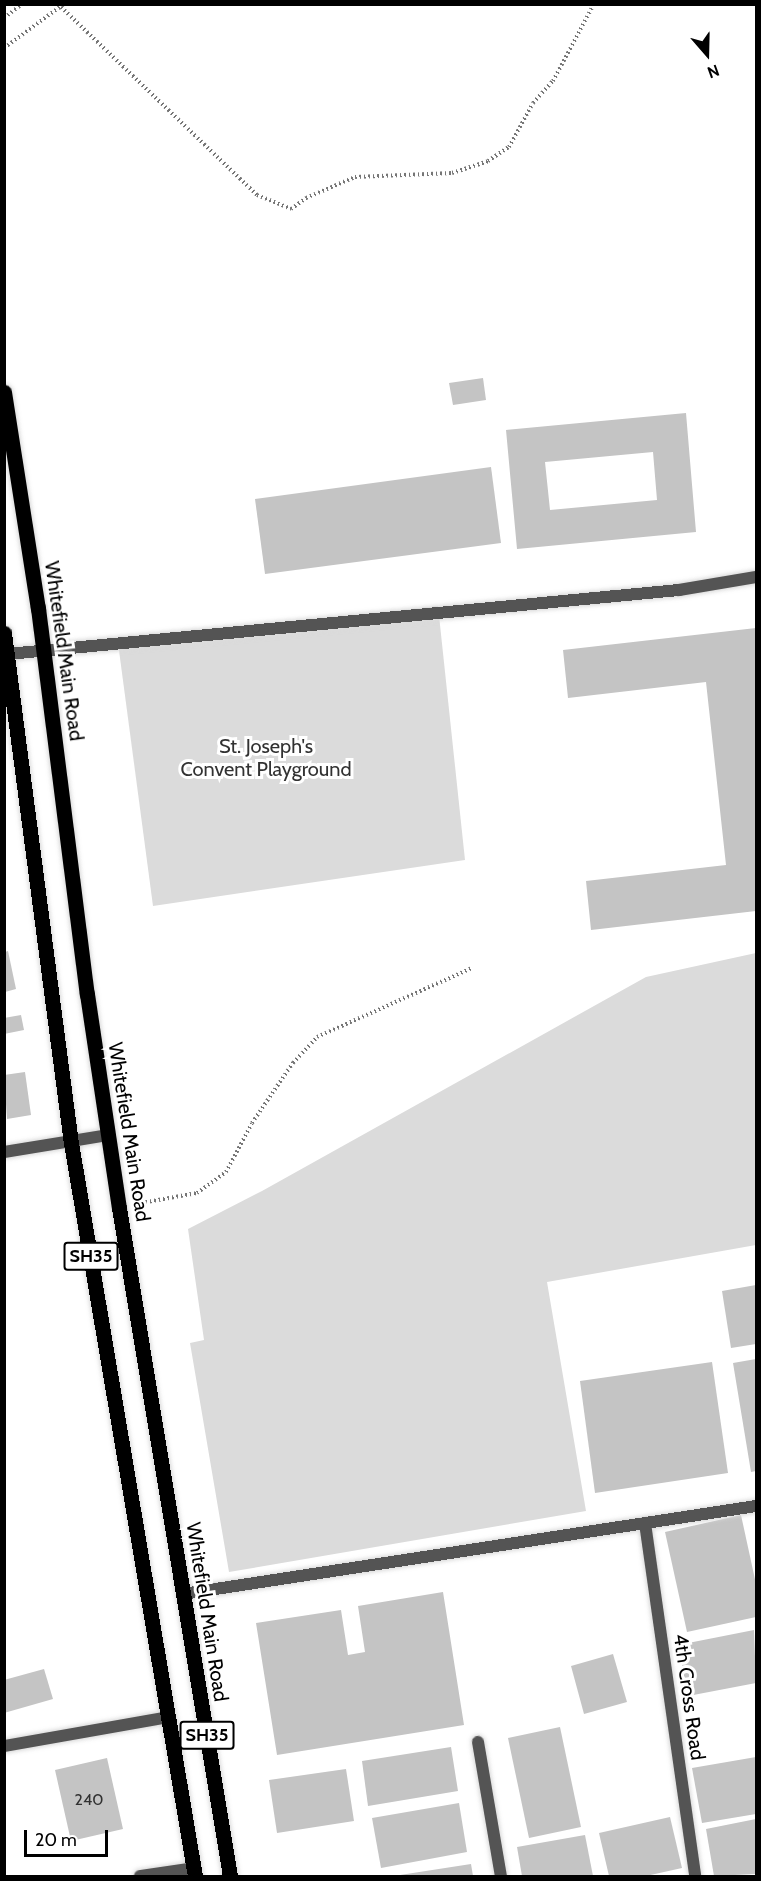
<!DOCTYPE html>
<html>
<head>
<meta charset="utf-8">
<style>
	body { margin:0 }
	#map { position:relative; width:761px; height:1881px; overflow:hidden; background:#fff; font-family:Cabin,sans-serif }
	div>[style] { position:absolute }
	.green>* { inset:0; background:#dbdbdb }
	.building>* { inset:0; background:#c4c4c4 }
	.path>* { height:4px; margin-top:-2px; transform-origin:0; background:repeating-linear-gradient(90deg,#767676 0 1.5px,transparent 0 4.5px) }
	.roads { filter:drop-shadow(0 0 2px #dbdbdb) drop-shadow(0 0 2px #dbdbdb) }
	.service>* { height:12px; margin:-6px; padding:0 6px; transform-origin:6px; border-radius:6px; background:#545454 }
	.minor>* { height:12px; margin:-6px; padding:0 6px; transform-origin:6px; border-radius:6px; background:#545454 }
	.tertiary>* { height:12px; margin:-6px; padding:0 6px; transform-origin:6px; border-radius:6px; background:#545454 }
	.primary>* { height:15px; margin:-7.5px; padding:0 7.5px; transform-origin:7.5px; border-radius:7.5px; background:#000 }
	span { translate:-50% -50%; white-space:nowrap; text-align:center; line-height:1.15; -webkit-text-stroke:6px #fff; paint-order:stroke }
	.number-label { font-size:16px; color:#313131 }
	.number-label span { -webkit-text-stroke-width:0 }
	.shield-label span { padding:2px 4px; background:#fff; border:2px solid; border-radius:4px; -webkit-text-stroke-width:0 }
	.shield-label { font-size:18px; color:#000; font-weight:700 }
	.street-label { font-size:20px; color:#000 }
	.park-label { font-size:20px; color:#323232 }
	.frame { position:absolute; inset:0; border:6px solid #000; pointer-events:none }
	.north { position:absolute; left:677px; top:24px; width:60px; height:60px; -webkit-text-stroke:4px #fff; paint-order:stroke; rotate:160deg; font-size:16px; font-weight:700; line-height:24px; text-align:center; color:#000 }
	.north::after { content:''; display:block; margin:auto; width:21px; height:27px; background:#000; clip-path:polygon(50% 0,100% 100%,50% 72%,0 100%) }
	.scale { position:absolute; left:24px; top:1830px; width:84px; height:27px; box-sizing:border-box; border:3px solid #000; border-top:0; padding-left:8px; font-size:18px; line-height:21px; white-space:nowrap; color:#000; -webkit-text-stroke:4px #fff; paint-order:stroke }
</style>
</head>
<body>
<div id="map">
	<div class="green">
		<i style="clip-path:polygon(438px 606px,465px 860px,153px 906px,118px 643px)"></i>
		<i style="clip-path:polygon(756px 953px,756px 1245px,547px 1282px,586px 1511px,229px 1572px,190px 1343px,204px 1340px,188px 1229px,262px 1191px,646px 977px)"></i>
	</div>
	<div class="building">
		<i style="clip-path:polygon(483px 378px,486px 400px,453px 405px,449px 383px)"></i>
		<i style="clip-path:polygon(evenodd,686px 413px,696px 532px,517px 549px,506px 430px,686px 413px,653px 452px,657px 500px,550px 510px,545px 462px,653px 452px)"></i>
		<i style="clip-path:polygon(491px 467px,501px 543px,265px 574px,255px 499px)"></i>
		<i style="clip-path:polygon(756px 628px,756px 911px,591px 930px,586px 881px,726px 865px,706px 682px,568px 698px,563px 650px)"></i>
		<i style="clip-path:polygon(8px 951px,16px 989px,5px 992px,5px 952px)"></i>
		<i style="clip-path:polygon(21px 1015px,24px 1030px,4px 1034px,4px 1018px)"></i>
		<i style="clip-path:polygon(25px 1072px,31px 1115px,7px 1119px,4px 1075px)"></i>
		<i style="clip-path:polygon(756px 1285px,756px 1344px,731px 1348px,722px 1291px)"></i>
		<i style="clip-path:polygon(756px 1359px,756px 1471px,751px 1472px,733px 1363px)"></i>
		<i style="clip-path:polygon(712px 1362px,728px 1473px,595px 1493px,580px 1381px)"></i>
		<i style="clip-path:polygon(741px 1515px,756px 1584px,756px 1617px,687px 1632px,665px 1532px)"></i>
		<i style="clip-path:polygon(443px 1592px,464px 1725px,277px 1755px,256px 1623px,341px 1610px,348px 1655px,365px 1652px,358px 1606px)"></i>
		<i style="clip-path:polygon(754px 1630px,756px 1683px,688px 1696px,678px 1645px)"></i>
		<i style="clip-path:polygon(613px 1654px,627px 1702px,584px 1714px,571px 1666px)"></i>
		<i style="clip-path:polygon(44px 1669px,53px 1699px,4px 1713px,4px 1680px)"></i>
		<i style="clip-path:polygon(560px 1727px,581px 1827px,529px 1838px,508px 1738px)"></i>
		<i style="clip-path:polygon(451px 1747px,458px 1791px,368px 1806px,362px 1761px)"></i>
		<i style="clip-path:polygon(756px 1757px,756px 1814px,702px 1823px,692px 1768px)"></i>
		<i style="clip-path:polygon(107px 1758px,123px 1829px,71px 1841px,55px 1770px)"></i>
		<i style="clip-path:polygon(346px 1769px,354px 1821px,277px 1833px,269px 1780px)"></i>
		<i style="clip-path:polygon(459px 1803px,467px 1852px,381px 1868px,372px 1818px)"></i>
		<i style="clip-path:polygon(670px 1817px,682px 1868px,646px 1876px,609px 1876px,599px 1833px)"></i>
		<i style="clip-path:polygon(756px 1819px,756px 1874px,714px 1876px,706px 1829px)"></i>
		<i style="clip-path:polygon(585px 1835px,593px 1876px,522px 1876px,517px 1847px)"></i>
		<i style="clip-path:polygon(471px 1864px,473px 1876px,400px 1876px,400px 1875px)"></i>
	</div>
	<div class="path">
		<i style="left:61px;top:7px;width:272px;rotate:43.8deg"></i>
		<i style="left:257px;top:195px;width:37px;rotate:22deg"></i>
		<i style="left:291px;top:209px;width:19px;rotate:-36deg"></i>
		<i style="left:306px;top:198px;width:53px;rotate:-23.2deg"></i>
		<i style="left:355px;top:177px;width:97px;rotate:-2.4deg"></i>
		<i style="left:452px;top:173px;width:38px;rotate:-18deg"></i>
		<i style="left:488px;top:161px;width:25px;rotate:-34deg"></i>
		<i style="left:509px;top:147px;width:50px;rotate:-61.4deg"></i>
		<i style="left:533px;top:103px;width:30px;rotate:-48deg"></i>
		<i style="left:553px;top:81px;width:87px;rotate:-62deg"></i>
		<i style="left:4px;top:18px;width:23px;rotate:-38deg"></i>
		<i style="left:4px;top:48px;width:74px;rotate:-36.3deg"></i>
		<i style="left:141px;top:1203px;width:57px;rotate:-10.1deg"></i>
		<i style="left:197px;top:1193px;width:36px;rotate:-36deg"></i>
		<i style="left:226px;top:1172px;width:55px;rotate:-62deg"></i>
		<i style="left:252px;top:1123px;width:73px;rotate:-55.7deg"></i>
		<i style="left:293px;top:1063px;width:35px;rotate:-47deg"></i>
		<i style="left:317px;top:1037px;width:170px;rotate:-24deg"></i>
	</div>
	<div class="roads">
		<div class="service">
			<i style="left:8px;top:654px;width:674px;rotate:-5.45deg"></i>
			<i style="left:679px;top:590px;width:78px;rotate:-9.6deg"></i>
			<i style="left:4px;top:1746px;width:168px;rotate:-10deg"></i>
			<i style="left:140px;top:1876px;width:55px;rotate:-8.4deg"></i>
		</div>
		<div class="minor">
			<i style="left:645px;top:1523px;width:357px;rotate:81.9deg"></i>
			<i style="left:183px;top:1594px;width:580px;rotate:-8.73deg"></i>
			<i style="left:478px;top:1742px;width:136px;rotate:80.3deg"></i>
		</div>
		<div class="tertiary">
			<i style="left:4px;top:1152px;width:105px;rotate:-9.3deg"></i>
		</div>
		<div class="primary">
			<i style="left:4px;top:392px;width:219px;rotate:81.1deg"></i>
			<i style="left:38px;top:608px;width:389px;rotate:82.8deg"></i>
			<i style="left:87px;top:994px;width:216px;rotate:81.5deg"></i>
			<i style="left:119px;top:1208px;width:677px;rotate:80.57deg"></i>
			<i style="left:4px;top:633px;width:514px;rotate:82.52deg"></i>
			<i style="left:71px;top:1143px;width:743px;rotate:80.4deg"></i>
		</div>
	</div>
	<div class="number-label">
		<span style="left:89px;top:1800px">240</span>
	</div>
	<div class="shield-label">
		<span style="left:91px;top:1256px">SH35</span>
		<span style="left:207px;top:1735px">SH35</span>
	</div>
	<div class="street-label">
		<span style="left:64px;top:651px;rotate:82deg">Whitefield Main Road</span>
		<span style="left:129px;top:1132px;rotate:81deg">Whitefield Main Road</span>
		<span style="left:207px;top:1612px;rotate:81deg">Whitefield Main Road</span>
		<span style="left:689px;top:1697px;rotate:82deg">4th Cross Road</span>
	</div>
	<div class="park-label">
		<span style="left:266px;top:758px">St. Joseph's<br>Convent Playground</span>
	</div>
	<div class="frame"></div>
	<div class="north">N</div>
	<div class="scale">20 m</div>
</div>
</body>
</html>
